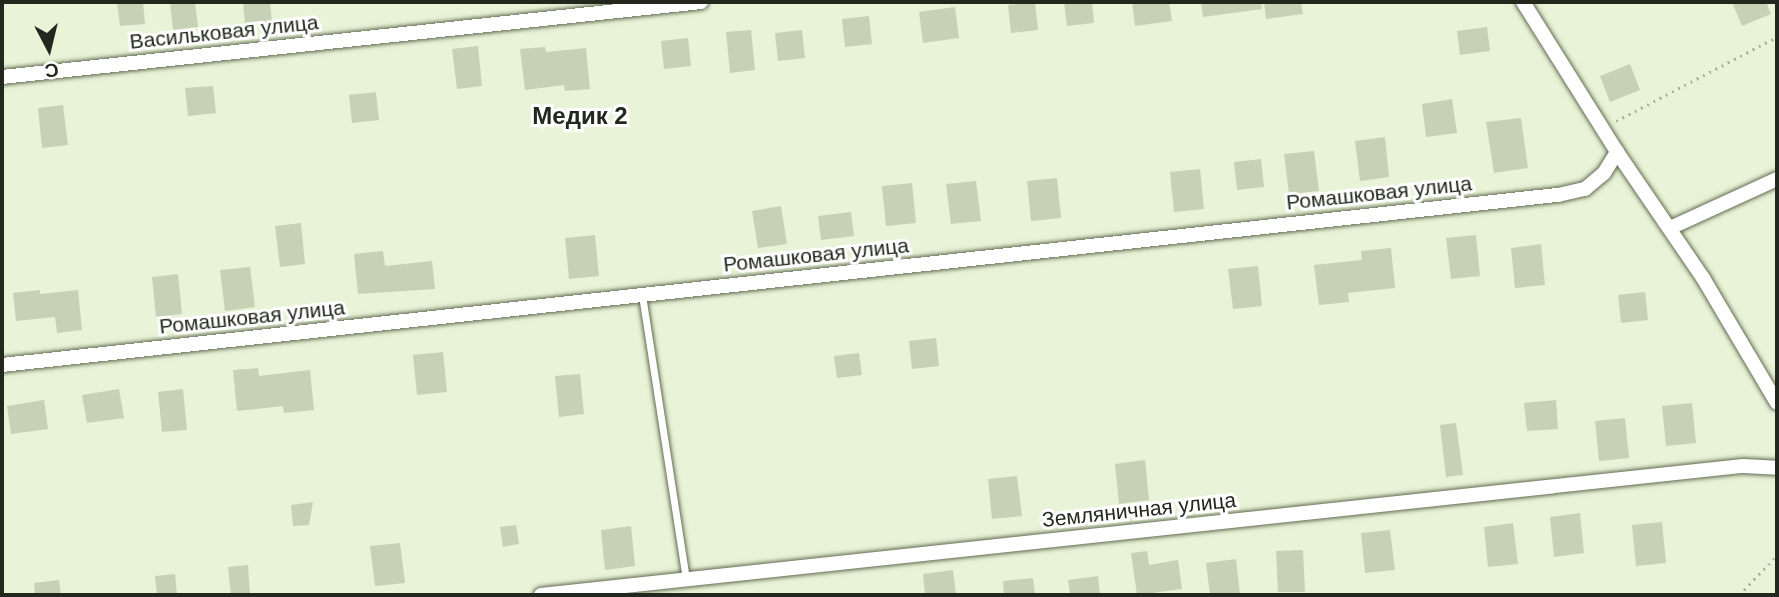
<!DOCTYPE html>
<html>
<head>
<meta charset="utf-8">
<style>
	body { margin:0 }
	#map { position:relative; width:1779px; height:597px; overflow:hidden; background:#e8f3d7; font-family:Helvetica,sans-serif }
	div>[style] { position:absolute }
	.building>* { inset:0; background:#c7d1b6 }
	.path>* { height:2.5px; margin-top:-1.25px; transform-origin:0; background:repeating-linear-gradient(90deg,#aab29c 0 2px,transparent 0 7px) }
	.roads { filter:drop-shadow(0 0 2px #636c53) drop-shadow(0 0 2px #636c53) }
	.lane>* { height:7px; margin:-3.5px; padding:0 3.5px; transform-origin:3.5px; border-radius:3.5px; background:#fff }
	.street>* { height:14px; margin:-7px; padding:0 7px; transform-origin:7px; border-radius:7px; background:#fff }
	span { translate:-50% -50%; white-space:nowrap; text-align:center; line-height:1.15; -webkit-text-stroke:6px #fff; paint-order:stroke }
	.street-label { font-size:21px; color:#23271d }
	.quarter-label { font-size:24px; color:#23271d; font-weight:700 }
	.frame { position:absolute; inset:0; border:4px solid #23271d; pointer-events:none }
	.north { position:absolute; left:14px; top:14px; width:70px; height:70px; -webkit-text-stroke:5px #fff; paint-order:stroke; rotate:173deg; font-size:19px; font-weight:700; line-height:28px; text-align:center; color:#23271d }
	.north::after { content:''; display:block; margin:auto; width:24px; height:32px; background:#23271d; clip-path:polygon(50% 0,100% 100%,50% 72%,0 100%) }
</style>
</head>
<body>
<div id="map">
	<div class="building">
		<i style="clip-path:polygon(117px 2px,143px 2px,145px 24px,120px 26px)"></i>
		<i style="clip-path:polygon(170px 2px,195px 2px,198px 27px,173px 30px)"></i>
		<i style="clip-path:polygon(243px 2px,270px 2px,272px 22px,245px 25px)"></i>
		<i style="clip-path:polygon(1035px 2px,1038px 30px,1011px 33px,1008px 5px)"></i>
		<i style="clip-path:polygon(1064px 2px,1092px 2px,1094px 23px,1067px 26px)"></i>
		<i style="clip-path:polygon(1132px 2px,1169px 2px,1172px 21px,1135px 26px)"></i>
		<i style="clip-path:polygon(1201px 2px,1261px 2px,1262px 9px,1203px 17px)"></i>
		<i style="clip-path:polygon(1264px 2px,1301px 2px,1303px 14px,1266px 19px)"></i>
		<i style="clip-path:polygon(1732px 2px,1766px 2px,1771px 14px,1742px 26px)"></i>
		<i style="clip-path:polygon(955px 7px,959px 38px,923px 43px,919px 12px)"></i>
		<i style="clip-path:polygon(869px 16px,872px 44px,845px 47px,842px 19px)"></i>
		<i style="clip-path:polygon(1487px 27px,1490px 51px,1460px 55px,1457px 31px)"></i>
		<i style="clip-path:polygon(751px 30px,755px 70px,730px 73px,726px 32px)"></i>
		<i style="clip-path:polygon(802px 30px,805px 58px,778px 61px,775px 33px)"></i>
		<i style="clip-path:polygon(688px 38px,691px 66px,664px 69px,661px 41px)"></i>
		<i style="clip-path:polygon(478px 46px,482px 86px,457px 89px,452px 49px)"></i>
		<i style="clip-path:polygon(545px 47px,546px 52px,586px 48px,590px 89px,565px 91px,564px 85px,525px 90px,520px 49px)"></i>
		<i style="clip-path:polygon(1630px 64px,1640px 90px,1610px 102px,1600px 76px)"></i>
		<i style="clip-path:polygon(213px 86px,216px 113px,188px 116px,185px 88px)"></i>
		<i style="clip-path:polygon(376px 92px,379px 120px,352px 123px,349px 95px)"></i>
		<i style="clip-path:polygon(1452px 99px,1457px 133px,1426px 137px,1422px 104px)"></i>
		<i style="clip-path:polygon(63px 105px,68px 145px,42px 148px,38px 108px)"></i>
		<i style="clip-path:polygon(1521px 118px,1528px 168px,1494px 173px,1486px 122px)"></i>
		<i style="clip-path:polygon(1385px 137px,1389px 177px,1360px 181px,1355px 141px)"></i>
		<i style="clip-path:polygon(1314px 151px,1319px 191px,1289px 194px,1284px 154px)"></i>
		<i style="clip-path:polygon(1261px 159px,1264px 187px,1237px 190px,1234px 162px)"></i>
		<i style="clip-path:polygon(1200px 169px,1204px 209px,1174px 212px,1170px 172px)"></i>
		<i style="clip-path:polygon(1057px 178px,1061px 218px,1031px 221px,1027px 181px)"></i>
		<i style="clip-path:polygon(976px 181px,981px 221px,951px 224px,946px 184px)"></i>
		<i style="clip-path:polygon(912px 183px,916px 223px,886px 226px,882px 186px)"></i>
		<i style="clip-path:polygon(781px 206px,787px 244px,758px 248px,752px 211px)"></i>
		<i style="clip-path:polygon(851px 212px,854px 236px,821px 240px,818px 216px)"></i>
		<i style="clip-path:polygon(301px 223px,305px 264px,280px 267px,275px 226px)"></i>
		<i style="clip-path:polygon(595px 235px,599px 276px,569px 279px,565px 238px)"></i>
		<i style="clip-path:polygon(1476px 235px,1480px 276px,1451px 279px,1446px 238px)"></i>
		<i style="clip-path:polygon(1541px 244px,1545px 285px,1515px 288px,1511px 248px)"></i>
		<i style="clip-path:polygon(1391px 248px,1395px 288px,1348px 293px,1349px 302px,1319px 305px,1314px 265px,1362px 260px,1361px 251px)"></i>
		<i style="clip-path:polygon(383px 251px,385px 266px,432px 261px,435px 289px,358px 294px,354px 254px)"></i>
		<i style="clip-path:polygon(1258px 266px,1262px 306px,1233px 309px,1228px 269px)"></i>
		<i style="clip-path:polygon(250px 267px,255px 307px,225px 311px,220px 270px)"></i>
		<i style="clip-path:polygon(178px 274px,182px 314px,156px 317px,152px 277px)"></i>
		<i style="clip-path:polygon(40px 290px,40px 294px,78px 290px,82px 330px,57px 333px,55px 317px,16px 321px,13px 293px)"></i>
		<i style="clip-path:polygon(1645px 292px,1648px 320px,1621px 323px,1618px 295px)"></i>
		<i style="clip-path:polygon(936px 338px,939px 366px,912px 369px,909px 341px)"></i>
		<i style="clip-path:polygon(443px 352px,447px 392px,417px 395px,413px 355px)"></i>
		<i style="clip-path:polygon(859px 353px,862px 375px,837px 378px,834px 356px)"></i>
		<i style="clip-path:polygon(258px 368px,259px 376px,310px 370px,314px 410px,284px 413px,283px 406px,237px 411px,233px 370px)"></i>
		<i style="clip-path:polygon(580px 374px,584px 414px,559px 417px,555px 376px)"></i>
		<i style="clip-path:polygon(119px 389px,124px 418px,87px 423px,82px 395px)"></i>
		<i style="clip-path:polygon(183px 389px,187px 430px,162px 432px,158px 392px)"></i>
		<i style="clip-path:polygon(44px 400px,48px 429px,11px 434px,7px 406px)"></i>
		<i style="clip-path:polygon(1556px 400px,1558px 429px,1527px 431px,1524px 403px)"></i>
		<i style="clip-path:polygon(1692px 403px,1696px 443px,1666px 446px,1662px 406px)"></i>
		<i style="clip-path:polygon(1625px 418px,1629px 458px,1599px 461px,1595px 421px)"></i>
		<i style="clip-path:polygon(1456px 423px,1463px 475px,1446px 477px,1440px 425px)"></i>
		<i style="clip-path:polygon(1145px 460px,1149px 500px,1119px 504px,1115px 464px)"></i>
		<i style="clip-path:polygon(1017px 476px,1022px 516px,992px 519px,988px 479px)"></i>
		<i style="clip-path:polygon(313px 502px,309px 525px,293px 526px,291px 505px)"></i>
		<i style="clip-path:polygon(1580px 513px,1584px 553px,1554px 557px,1550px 517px)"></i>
		<i style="clip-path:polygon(1662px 522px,1666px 563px,1636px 566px,1632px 525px)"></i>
		<i style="clip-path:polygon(1513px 523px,1518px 564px,1488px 567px,1484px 527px)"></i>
		<i style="clip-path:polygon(516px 525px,519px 544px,503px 547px,500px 527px)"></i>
		<i style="clip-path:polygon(631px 526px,635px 566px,605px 570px,601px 530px)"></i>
		<i style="clip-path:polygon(1390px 530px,1395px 570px,1365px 573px,1361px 533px)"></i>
		<i style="clip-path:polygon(400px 543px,405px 583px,375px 586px,370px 546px)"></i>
		<i style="clip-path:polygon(1303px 550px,1305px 592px,1278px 592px,1276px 551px)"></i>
		<i style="clip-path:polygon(1147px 551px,1149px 565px,1178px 560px,1182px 589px,1137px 595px,1131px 553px)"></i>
		<i style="clip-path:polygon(1236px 559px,1240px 595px,1210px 595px,1206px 563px)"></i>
		<i style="clip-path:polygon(248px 565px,250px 595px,231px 595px,228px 567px)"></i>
		<i style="clip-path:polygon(953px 570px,956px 595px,925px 595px,923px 574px)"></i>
		<i style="clip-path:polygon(175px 574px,177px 595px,157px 595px,155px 576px)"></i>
		<i style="clip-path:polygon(1098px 576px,1100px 595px,1070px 595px,1068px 580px)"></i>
		<i style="clip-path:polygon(1033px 578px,1035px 595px,1004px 595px,1003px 581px)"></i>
		<i style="clip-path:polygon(59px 580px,61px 595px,35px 595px,34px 583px)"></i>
	</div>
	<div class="path">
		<i style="left:1616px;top:121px;width:182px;rotate:-27.6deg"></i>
		<i style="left:1739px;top:595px;width:55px;rotate:-46.5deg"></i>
	</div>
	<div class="roads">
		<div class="lane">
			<i style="left:642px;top:295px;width:287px;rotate:81.2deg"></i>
		</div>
		<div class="street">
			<i style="left:1523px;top:2px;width:177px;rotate:57.9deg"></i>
			<i style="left:1617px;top:152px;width:153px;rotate:55.7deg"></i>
			<i style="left:1703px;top:278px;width:145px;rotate:59.4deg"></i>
			<i style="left:2px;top:77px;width:703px;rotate:-6.12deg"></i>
			<i style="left:1670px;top:228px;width:118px;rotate:-24.6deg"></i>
			<i style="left:2px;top:365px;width:1565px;rotate:-6.24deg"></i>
			<i style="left:1558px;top:195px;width:28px;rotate:-13deg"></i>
			<i style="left:1585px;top:189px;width:25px;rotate:-40deg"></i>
			<i style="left:1604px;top:173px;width:25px;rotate:-58deg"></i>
			<i style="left:541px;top:595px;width:1209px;rotate:-6.13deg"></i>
			<i style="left:1743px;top:466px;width:34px;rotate:3deg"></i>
		</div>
	</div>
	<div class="street-label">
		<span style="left:224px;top:32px;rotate:-6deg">Васильковая улица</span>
		<span style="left:1379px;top:193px;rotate:-6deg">Ромашковая улица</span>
		<span style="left:816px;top:255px;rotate:-6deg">Ромашковая улица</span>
		<span style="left:252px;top:317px;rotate:-6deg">Ромашковая улица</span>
		<span style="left:1139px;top:510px;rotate:-6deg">Земляничная улица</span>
	</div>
	<div class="quarter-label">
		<span style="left:580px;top:116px">Медик 2</span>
	</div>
	<div class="frame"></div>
	<div class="north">С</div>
</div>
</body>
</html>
